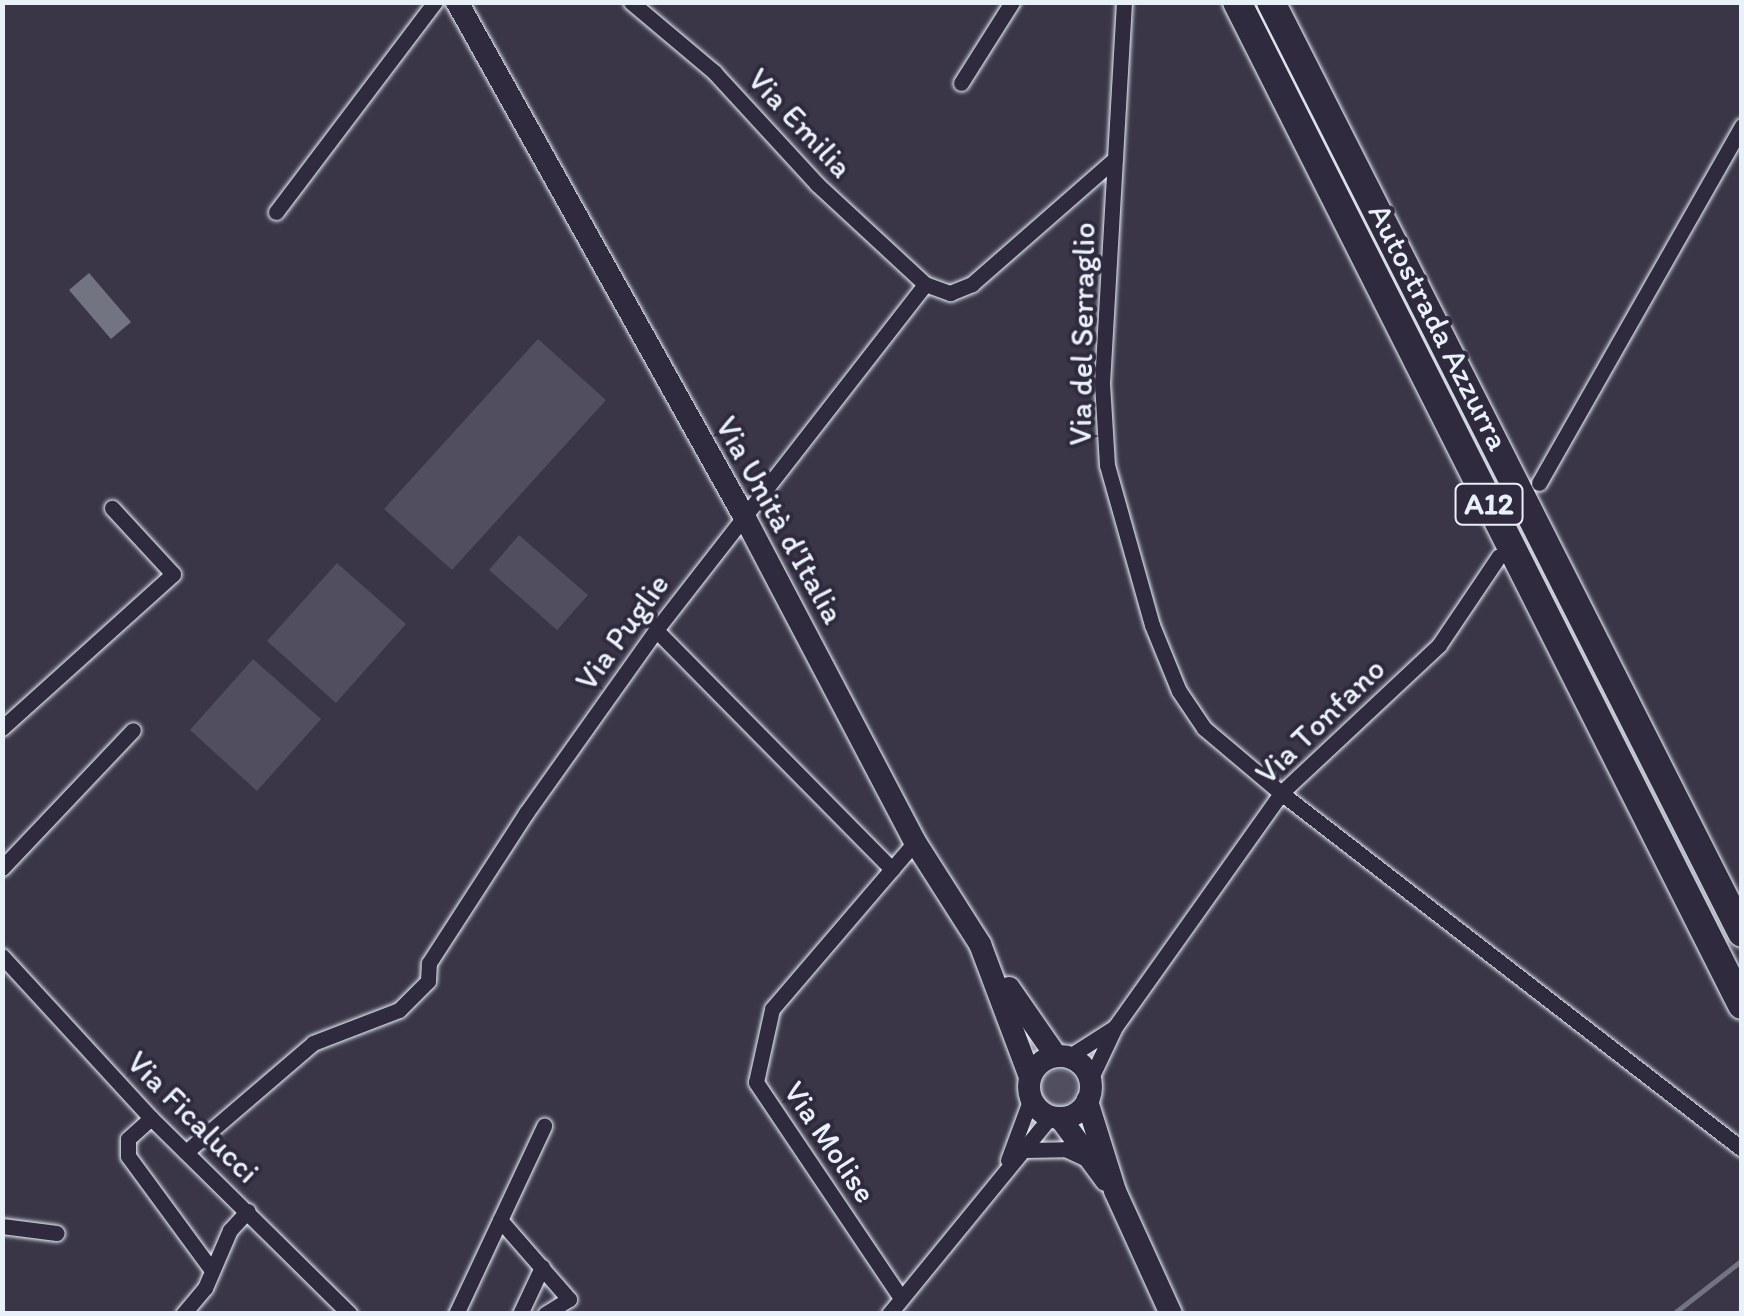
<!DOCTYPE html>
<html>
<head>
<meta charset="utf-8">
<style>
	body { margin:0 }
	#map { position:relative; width:1744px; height:1316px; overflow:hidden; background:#3a3648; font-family:Itim,sans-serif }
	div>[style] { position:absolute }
	.green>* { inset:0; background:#504e5f }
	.round { border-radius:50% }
	.water>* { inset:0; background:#737482 }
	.stream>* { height:5px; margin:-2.5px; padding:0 2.5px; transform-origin:2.5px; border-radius:2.5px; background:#737482 }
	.roads { filter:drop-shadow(0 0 2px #e8f1f8) drop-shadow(0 0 2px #e8f1f8) }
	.street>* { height:15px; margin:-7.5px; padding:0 7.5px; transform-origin:7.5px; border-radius:7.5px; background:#2f2a3d }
	.secondary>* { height:22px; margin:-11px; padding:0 11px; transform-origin:11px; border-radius:11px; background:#2f2a3d }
	.secondary>.ring { margin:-11px; padding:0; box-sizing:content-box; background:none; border:22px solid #2f2a3d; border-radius:50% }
	.highway>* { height:28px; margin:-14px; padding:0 14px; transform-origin:14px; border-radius:14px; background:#2f2a3d }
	span { translate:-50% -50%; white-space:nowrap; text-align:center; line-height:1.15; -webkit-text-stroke:8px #2f2a3d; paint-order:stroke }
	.shield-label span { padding:2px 8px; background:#2f2a3d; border:2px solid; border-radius:8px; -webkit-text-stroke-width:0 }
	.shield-label { font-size:30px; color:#e8f1f8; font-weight:700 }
	.street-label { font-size:32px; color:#e8f1f8 }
	.frame { position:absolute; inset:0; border:5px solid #e8f1f8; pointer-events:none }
</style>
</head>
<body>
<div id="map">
	<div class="green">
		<i style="clip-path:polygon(538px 339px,606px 400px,452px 570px,384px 509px)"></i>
		<i style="clip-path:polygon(519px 535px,588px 595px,557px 630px,489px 570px)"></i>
		<i style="clip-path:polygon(337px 563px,406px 624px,336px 703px,267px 641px)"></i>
		<i style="clip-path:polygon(253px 659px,321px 719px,257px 791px,190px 730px)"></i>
		<i class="round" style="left:1041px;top:1070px;width:36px;height:36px"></i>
	</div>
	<div class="water">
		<i style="clip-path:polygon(89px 273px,131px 322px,111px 339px,69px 290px)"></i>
	</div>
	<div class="stream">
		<i style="left:1673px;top:1314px;width:88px;rotate:-38deg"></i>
	</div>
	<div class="roads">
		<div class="street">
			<i style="left:631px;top:2px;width:109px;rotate:40.1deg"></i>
			<i style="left:714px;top:72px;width:152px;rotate:47.4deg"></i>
			<i style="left:817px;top:184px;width:147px;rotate:42.8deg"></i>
			<i style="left:1124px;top:2px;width:382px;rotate:93.3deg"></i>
			<i style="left:1102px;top:383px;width:82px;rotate:86.5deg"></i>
			<i style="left:1107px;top:465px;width:166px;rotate:74.3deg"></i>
			<i style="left:1152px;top:625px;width:71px;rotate:67.8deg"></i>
			<i style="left:1179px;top:691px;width:45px;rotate:56deg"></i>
			<i style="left:1204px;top:728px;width:101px;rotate:40.2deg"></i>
			<i style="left:1281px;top:793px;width:582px;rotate:37.68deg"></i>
			<i style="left:961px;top:83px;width:96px;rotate:-57.8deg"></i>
			<i style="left:276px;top:212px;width:263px;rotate:-52.9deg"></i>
			<i style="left:1539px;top:483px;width:411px;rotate:-60.4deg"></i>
			<i style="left:656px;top:630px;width:336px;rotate:45.4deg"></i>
			<i style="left:2px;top:728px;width:230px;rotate:-42deg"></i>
			<i style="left:173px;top:574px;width:90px;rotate:-132.7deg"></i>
			<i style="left:2px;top:868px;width:190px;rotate:-46.5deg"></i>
			<i style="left:2px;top:956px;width:220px;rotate:47.4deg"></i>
			<i style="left:151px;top:1118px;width:279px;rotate:44.6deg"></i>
			<i style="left:1068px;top:1057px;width:52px;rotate:-32.5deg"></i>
			<i style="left:1090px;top:1080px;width:59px;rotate:-64.7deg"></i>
			<i style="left:1115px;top:1027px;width:287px;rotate:-54.6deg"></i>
			<i style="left:1281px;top:793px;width:216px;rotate:-43.1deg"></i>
			<i style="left:1439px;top:645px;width:107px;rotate:-56deg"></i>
			<i style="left:151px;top:1118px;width:31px;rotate:138deg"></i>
			<i style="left:128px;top:1139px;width:17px;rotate:90deg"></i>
			<i style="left:128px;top:1156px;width:140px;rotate:53.7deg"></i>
			<i style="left:1026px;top:1150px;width:39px;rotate:-1deg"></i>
			<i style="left:1065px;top:1149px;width:26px;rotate:25deg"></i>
			<i style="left:186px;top:1152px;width:167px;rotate:-40.6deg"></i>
			<i style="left:313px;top:1043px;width:92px;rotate:-21deg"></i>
			<i style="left:399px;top:1010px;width:41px;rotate:-45deg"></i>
			<i style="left:428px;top:981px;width:18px;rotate:-87deg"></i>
			<i style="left:429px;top:963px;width:179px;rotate:-57.1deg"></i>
			<i style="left:526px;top:813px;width:224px;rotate:-54.6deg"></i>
			<i style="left:656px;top:630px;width:438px;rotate:-52.1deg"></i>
			<i style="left:925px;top:284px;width:27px;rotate:20deg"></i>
			<i style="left:950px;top:293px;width:24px;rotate:-22deg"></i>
			<i style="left:972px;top:284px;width:190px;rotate:-41.2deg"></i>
			<i style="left:1008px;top:1160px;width:66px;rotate:-69.6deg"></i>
			<i style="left:500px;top:1220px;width:105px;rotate:48.9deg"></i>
			<i style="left:569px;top:1299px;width:28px;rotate:148deg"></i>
			<i style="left:2px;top:1226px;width:55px;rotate:7.3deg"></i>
			<i style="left:901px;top:1298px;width:260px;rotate:-123.9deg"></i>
			<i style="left:756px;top:1082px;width:75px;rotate:-77.6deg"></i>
			<i style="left:772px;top:1009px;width:220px;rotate:-49.4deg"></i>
			<i style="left:183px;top:1314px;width:34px;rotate:-50deg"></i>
			<i style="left:205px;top:1288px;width:63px;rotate:-66.7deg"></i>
			<i style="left:230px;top:1230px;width:26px;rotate:-47deg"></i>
			<i style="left:456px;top:1314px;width:208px;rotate:-64.9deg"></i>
			<i style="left:520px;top:1314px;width:52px;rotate:-64.9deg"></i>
			<i style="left:889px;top:1314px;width:256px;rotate:-50.7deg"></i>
		</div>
		<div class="secondary">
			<i style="left:457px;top:2px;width:591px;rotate:60.83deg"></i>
			<i style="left:745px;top:518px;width:366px;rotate:62.3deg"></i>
			<i style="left:915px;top:842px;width:121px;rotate:57.5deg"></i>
			<i style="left:980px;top:944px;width:142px;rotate:69.4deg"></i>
			<i style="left:1009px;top:988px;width:83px;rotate:55.3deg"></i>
			<i class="ring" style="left:1029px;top:1056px;width:40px;height:40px"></i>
			<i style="left:1087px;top:1101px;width:94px;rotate:72.7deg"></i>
			<i style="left:1115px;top:1191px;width:135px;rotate:65.5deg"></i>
			<i style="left:1060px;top:1118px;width:77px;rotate:53.4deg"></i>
		</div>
		<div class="highway">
			<i style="left:1237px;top:2px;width:1123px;rotate:63.28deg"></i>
			<i style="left:1271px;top:2px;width:1043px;rotate:63.16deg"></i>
		</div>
	</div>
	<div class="shield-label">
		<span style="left:1489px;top:504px">A12</span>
	</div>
	<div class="street-label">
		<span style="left:800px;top:123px;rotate:47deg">Via Emilia</span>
		<span style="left:1439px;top:327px;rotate:63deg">Autostrada Azzurra</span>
		<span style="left:1082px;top:334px;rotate:-89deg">Via del Serraglio</span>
		<span style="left:780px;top:520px;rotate:61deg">Via Unità d'Italia</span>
		<span style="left:622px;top:632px;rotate:-54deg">Via Puglie</span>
		<span style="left:1320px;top:721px;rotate:-44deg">Via Tonfano</span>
		<span style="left:193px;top:1117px;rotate:45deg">Via Ficalucci</span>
		<span style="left:830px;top:1142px;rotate:56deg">Via Molise</span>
	</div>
	<div class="frame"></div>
</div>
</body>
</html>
